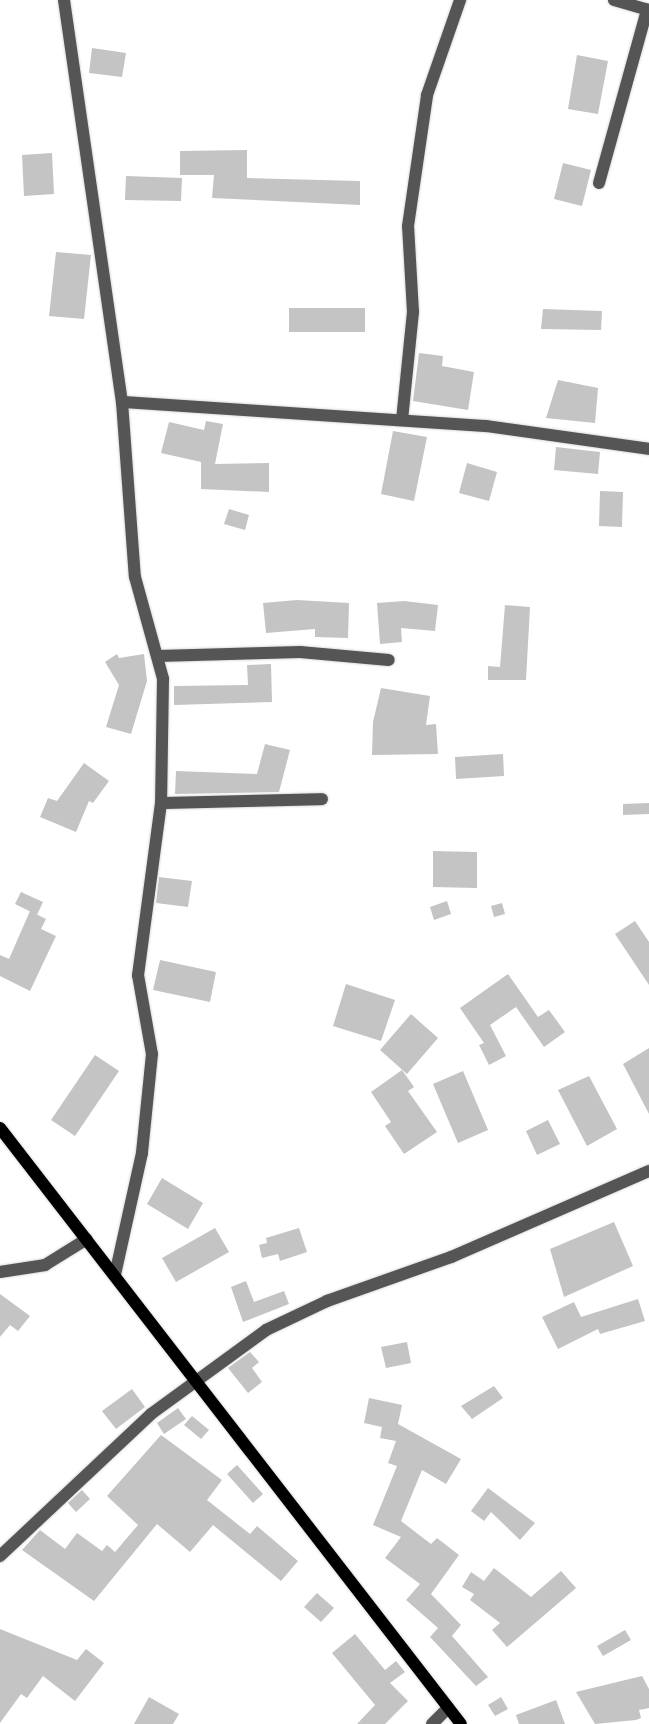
<!DOCTYPE html>
<html>
<head>
<meta charset="utf-8">
<style>
	body { margin:0 }
	#map { position:relative; width:649px; height:1724px; overflow:hidden; background:#fff; font-family:Inter,sans-serif }
	div>[style] { position:absolute }
	.building>* { inset:0; background:#c4c4c4 }
	.roads { filter:drop-shadow(0 0 1px #dbdbdb) drop-shadow(0 0 1px #dbdbdb) }
	.minor>* { height:12px; margin:-6px; padding:0 6px; transform-origin:6px; border-radius:6px; background:#555 }
	.major>* { height:12px; margin:-6px; padding:0 6px; transform-origin:6px; border-radius:6px; background:#000 }
	span { translate:-50% -50%; white-space:nowrap; text-align:center; line-height:1.15; -webkit-text-stroke:4.5px #fff; paint-order:stroke }
</style>
</head>
<body>
<div id="map">
	<div class="building">
		<i style="clip-path:polygon(92px 48px,126px 53px,122px 77px,89px 73px)"></i>
		<i style="clip-path:polygon(577px 55px,608px 61px,598px 114px,568px 109px)"></i>
		<i style="clip-path:polygon(247px 150px,247px 178px,360px 181px,360px 205px,212px 198px,214px 175px,180px 175px,180px 151px)"></i>
		<i style="clip-path:polygon(52px 153px,54px 194px,24px 196px,22px 155px)"></i>
		<i style="clip-path:polygon(563px 163px,591px 170px,582px 206px,554px 199px)"></i>
		<i style="clip-path:polygon(126px 176px,182px 178px,181px 201px,125px 200px)"></i>
		<i style="clip-path:polygon(56px 252px,91px 255px,84px 319px,49px 316px)"></i>
		<i style="clip-path:polygon(289px 308px,365px 308px,365px 332px,289px 332px)"></i>
		<i style="clip-path:polygon(543px 309px,602px 311px,601px 330px,541px 329px)"></i>
		<i style="clip-path:polygon(419px 353px,443px 356px,442px 366px,474px 372px,468px 410px,413px 401px)"></i>
		<i style="clip-path:polygon(558px 380px,598px 388px,595px 423px,546px 418px)"></i>
		<i style="clip-path:polygon(206px 421px,223px 424px,215px 464px,269px 463px,269px 492px,201px 489px,201px 462px,161px 453px,169px 422px,204px 430px)"></i>
		<i style="clip-path:polygon(393px 431px,427px 437px,414px 501px,381px 494px)"></i>
		<i style="clip-path:polygon(556px 447px,600px 452px,598px 474px,554px 470px)"></i>
		<i style="clip-path:polygon(467px 463px,497px 472px,489px 501px,459px 493px)"></i>
		<i style="clip-path:polygon(600px 491px,623px 492px,622px 527px,599px 526px)"></i>
		<i style="clip-path:polygon(229px 509px,249px 515px,245px 530px,224px 524px)"></i>
		<i style="clip-path:polygon(297px 600px,349px 603px,348px 638px,315px 637px,315px 629px,266px 633px,263px 603px)"></i>
		<i style="clip-path:polygon(404px 601px,438px 605px,435px 631px,401px 628px,402px 642px,380px 644px,377px 603px)"></i>
		<i style="clip-path:polygon(505px 605px,530px 607px,526px 680px,488px 680px,488px 666px,500px 667px)"></i>
		<i style="clip-path:polygon(117px 654px,119px 658px,144px 654px,147px 681px,131px 734px,106px 727px,119px 685px,105px 662px)"></i>
		<i style="clip-path:polygon(271px 664px,272px 702px,174px 705px,174px 686px,248px 685px,247px 665px)"></i>
		<i style="clip-path:polygon(381px 688px,430px 696px,426px 725px,436px 724px,438px 754px,372px 755px,373px 722px)"></i>
		<i style="clip-path:polygon(265px 744px,290px 750px,279px 792px,175px 794px,176px 771px,257px 774px)"></i>
		<i style="clip-path:polygon(503px 754px,504px 776px,456px 779px,455px 757px)"></i>
		<i style="clip-path:polygon(84px 763px,109px 781px,93px 803px,89px 801px,76px 832px,40px 817px,48px 798px,57px 801px)"></i>
		<i style="clip-path:polygon(649px 803px,649px 814px,623px 815px,623px 804px)"></i>
		<i style="clip-path:polygon(433px 851px,477px 852px,477px 888px,433px 887px)"></i>
		<i style="clip-path:polygon(159px 877px,192px 881px,188px 907px,156px 903px)"></i>
		<i style="clip-path:polygon(21px 892px,43px 902px,37px 915px,15px 904px)"></i>
		<i style="clip-path:polygon(447px 901px,451px 914px,434px 920px,430px 907px)"></i>
		<i style="clip-path:polygon(502px 903px,505px 914px,494px 917px,491px 906px)"></i>
		<i style="clip-path:polygon(30px 911px,46px 919px,41px 929px,56px 936px,30px 991px,0 976px,0 955px,9px 959px)"></i>
		<i style="clip-path:polygon(635px 921px,649px 942px,649px 985px,615px 934px)"></i>
		<i style="clip-path:polygon(160px 960px,216px 972px,210px 1002px,153px 990px)"></i>
		<i style="clip-path:polygon(508px 974px,538px 1017px,549px 1010px,565px 1032px,544px 1047px,516px 1007px,490px 1025px,506px 1056px,489px 1065px,479px 1045px,484px 1043px,460px 1008px)"></i>
		<i style="clip-path:polygon(346px 984px,395px 1000px,381px 1041px,333px 1026px)"></i>
		<i style="clip-path:polygon(411px 1014px,438px 1038px,407px 1074px,380px 1050px)"></i>
		<i style="clip-path:polygon(649px 1048px,649px 1114px,623px 1064px)"></i>
		<i style="clip-path:polygon(95px 1055px,119px 1071px,75px 1136px,51px 1120px)"></i>
		<i style="clip-path:polygon(402px 1070px,414px 1087px,408px 1091px,437px 1132px,404px 1154px,385px 1126px,391px 1122px,371px 1092px)"></i>
		<i style="clip-path:polygon(463px 1071px,488px 1130px,458px 1143px,433px 1084px)"></i>
		<i style="clip-path:polygon(589px 1076px,617px 1129px,587px 1146px,558px 1090px)"></i>
		<i style="clip-path:polygon(548px 1120px,560px 1144px,537px 1155px,526px 1131px)"></i>
		<i style="clip-path:polygon(162px 1178px,203px 1203px,188px 1229px,147px 1204px)"></i>
		<i style="clip-path:polygon(614px 1222px,633px 1266px,564px 1297px,550px 1249px)"></i>
		<i style="clip-path:polygon(215px 1228px,229px 1252px,176px 1282px,162px 1258px)"></i>
		<i style="clip-path:polygon(299px 1228px,307px 1252px,280px 1261px,278px 1254px,262px 1258px,259px 1245px,267px 1243px,266px 1238px)"></i>
		<i style="clip-path:polygon(246px 1281px,254px 1302px,284px 1291px,289px 1304px,243px 1322px,231px 1287px)"></i>
		<i style="clip-path:polygon(0 1294px,30px 1316px,18px 1331px,10px 1325px,0 1337px)"></i>
		<i style="clip-path:polygon(638px 1299px,645px 1321px,600px 1334px,598px 1329px,558px 1349px,542px 1317px,574px 1302px,581px 1317px)"></i>
		<i style="clip-path:polygon(407px 1342px,411px 1363px,386px 1368px,381px 1347px)"></i>
		<i style="clip-path:polygon(250px 1352px,259px 1362px,252px 1368px,262px 1382px,248px 1393px,228px 1368px)"></i>
		<i style="clip-path:polygon(494px 1386px,503px 1398px,472px 1419px,461px 1406px)"></i>
		<i style="clip-path:polygon(132px 1389px,145px 1407px,116px 1429px,102px 1411px)"></i>
		<i style="clip-path:polygon(369px 1398px,402px 1405px,398px 1424px,461px 1459px,446px 1484px,422px 1470px,401px 1521px,431px 1544px,437px 1538px,459px 1555px,431px 1594px,461px 1625px,452px 1636px,488px 1677px,476px 1686px,430px 1637px,438px 1628px,406px 1600px,420px 1584px,385px 1558px,401px 1537px,373px 1525px,397px 1466px,388px 1463px,396px 1441px,380px 1438px,382px 1427px,364px 1423px)"></i>
		<i style="clip-path:polygon(178px 1408px,186px 1419px,164px 1434px,157px 1423px)"></i>
		<i style="clip-path:polygon(192px 1416px,209px 1430px,201px 1439px,184px 1425px)"></i>
		<i style="clip-path:polygon(161px 1435px,222px 1480px,207px 1500px,250px 1534px,257px 1526px,298px 1561px,281px 1581px,213px 1525px,190px 1552px,157px 1524px,94px 1601px,22px 1550px,40px 1530px,65px 1549px,77px 1533px,102px 1551px,107px 1545px,115px 1552px,138px 1525px,107px 1496px)"></i>
		<i style="clip-path:polygon(237px 1465px,263px 1494px,253px 1503px,227px 1474px)"></i>
		<i style="clip-path:polygon(488px 1488px,535px 1523px,520px 1540px,491px 1512px,484px 1521px,471px 1511px)"></i>
		<i style="clip-path:polygon(82px 1490px,90px 1499px,76px 1512px,68px 1503px)"></i>
		<i style="clip-path:polygon(494px 1568px,531px 1597px,561px 1571px,576px 1588px,507px 1647px,492px 1630px,500px 1623px,470px 1600px,474px 1594px,462px 1587px,471px 1572px,484px 1581px)"></i>
		<i style="clip-path:polygon(317px 1593px,334px 1608px,321px 1622px,304px 1607px)"></i>
		<i style="clip-path:polygon(0 1629px,77px 1660px,86px 1649px,104px 1663px,75px 1701px,43px 1676px,27px 1698px,21px 1694px,0 1723px)"></i>
		<i style="clip-path:polygon(625px 1630px,631px 1640px,603px 1656px,597px 1646px)"></i>
		<i style="clip-path:polygon(355px 1634px,385px 1670px,396px 1661px,405px 1672px,390px 1683px,408px 1701px,385px 1724px,357px 1724px,375px 1705px,332px 1653px)"></i>
		<i style="clip-path:polygon(642px 1676px,649px 1689px,649px 1708px,639px 1710px,641px 1718px,636px 1720px,595px 1724px,576px 1692px)"></i>
		<i style="clip-path:polygon(149px 1697px,179px 1714px,173px 1724px,134px 1724px)"></i>
		<i style="clip-path:polygon(501px 1697px,508px 1709px,495px 1716px,488px 1705px)"></i>
		<i style="clip-path:polygon(556px 1700px,565px 1724px,519px 1724px,516px 1715px)"></i>
	</div>
	<div class="roads">
		<div class="minor">
			<i style="left:64px;top:0;width:406px;rotate:81.8deg"></i>
			<i style="left:122px;top:402px;width:175px;rotate:85.8deg"></i>
			<i style="left:135px;top:577px;width:106px;rotate:74.6deg"></i>
			<i style="left:163px;top:679px;width:124px;rotate:90.9deg"></i>
			<i style="left:161px;top:803px;width:174px;rotate:97.6deg"></i>
			<i style="left:138px;top:975px;width:80px;rotate:80deg"></i>
			<i style="left:152px;top:1054px;width:100px;rotate:95.8deg"></i>
			<i style="left:142px;top:1153px;width:125px;rotate:102.5deg"></i>
			<i style="left:614px;top:0;width:36px;rotate:16deg"></i>
			<i style="left:599px;top:183px;width:180px;rotate:-74.5deg"></i>
			<i style="left:122px;top:402px;width:365px;rotate:3.8deg"></i>
			<i style="left:486px;top:426px;width:165px;rotate:8deg"></i>
			<i style="left:402px;top:420px;width:109px;rotate:-84.2deg"></i>
			<i style="left:413px;top:312px;width:86px;rotate:-93.3deg"></i>
			<i style="left:408px;top:226px;width:132px;rotate:-81.7deg"></i>
			<i style="left:427px;top:95px;width:101px;rotate:-70.8deg"></i>
			<i style="left:158px;top:656px;width:142px;rotate:-1.6deg"></i>
			<i style="left:300px;top:652px;width:89px;rotate:5.1deg"></i>
			<i style="left:161px;top:803px;width:161px;rotate:-1.4deg"></i>
			<i style="left:0;top:1272px;width:46px;rotate:-8.8deg"></i>
			<i style="left:45px;top:1265px;width:49px;rotate:-31.8deg"></i>
			<i style="left:0;top:1556px;width:207px;rotate:-43.2deg"></i>
			<i style="left:151px;top:1414px;width:142px;rotate:-36.1deg"></i>
			<i style="left:266px;top:1330px;width:68px;rotate:-25.4deg"></i>
			<i style="left:327px;top:1301px;width:132px;rotate:-19.5deg"></i>
			<i style="left:451px;top:1257px;width:216px;rotate:-23.5deg"></i>
			<i style="left:432px;top:1724px;width:23px;rotate:-45deg"></i>
		</div>
		<div class="major">
			<i style="left:0;top:1128px;width:753px;rotate:52.28deg"></i>
		</div>
	</div>
</div>
</body>
</html>
